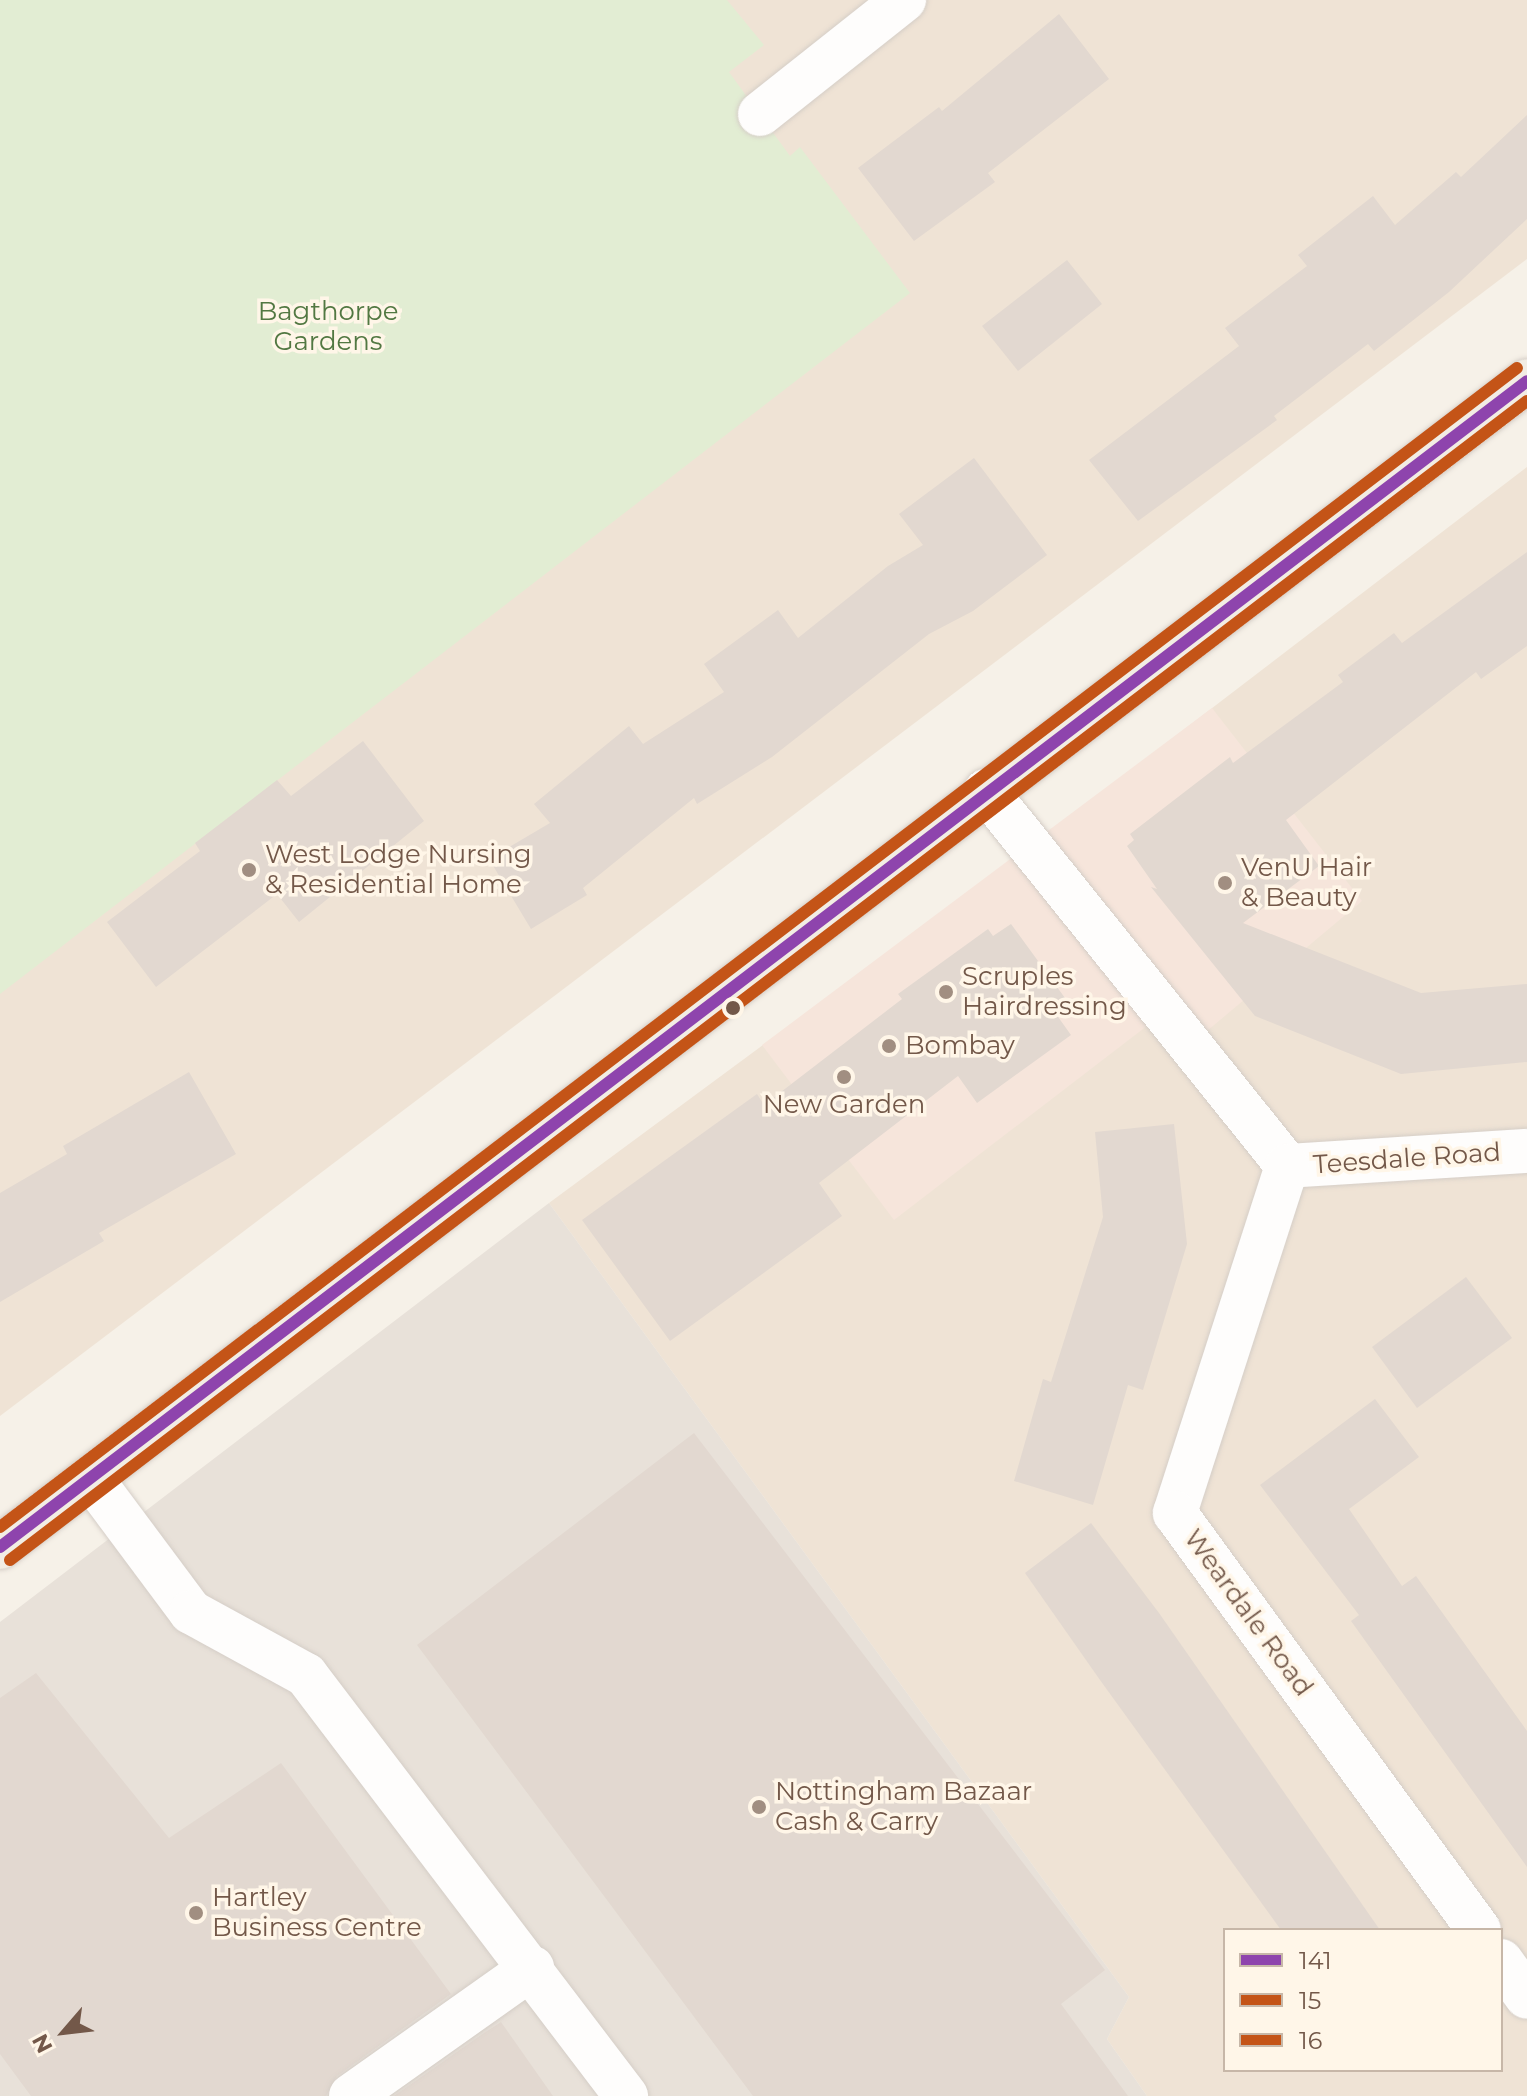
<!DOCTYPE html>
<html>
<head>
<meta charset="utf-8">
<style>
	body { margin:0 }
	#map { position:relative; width:1527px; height:2096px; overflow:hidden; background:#f6f1e8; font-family:Montserrat,sans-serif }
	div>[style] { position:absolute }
	.residential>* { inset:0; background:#efe3d5 }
	.commercial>* { inset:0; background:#f6e5db }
	.industrial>* { inset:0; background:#e8e1d9 }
	.green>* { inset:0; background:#e2edd3 }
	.building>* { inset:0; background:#e2d8d0 }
	.roads { filter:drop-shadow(0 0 2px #d5cec7) drop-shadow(0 0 2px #d5cec7) }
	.minor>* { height:44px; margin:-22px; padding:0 22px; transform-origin:22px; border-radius:22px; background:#fefdfc }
	.major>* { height:44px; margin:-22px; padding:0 22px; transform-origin:22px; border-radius:22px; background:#f2ede4 }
	.bus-1>* { height:12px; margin:-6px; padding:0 6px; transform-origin:6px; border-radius:6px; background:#8e44ad }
	.bus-2>* { height:12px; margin:-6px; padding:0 6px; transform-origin:6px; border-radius:6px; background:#c45417 }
	.bus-3>* { height:12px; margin:-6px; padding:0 6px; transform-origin:6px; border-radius:6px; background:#c45417 }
	.dots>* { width:22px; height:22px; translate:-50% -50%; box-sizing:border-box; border:4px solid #fff6e8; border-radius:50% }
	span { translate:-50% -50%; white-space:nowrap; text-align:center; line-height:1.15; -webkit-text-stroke:7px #fff6e8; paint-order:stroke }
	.park-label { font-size:26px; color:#527842 }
	.poi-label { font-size:26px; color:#735849 }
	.left { translate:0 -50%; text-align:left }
	.street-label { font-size:26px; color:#735849 }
	.legend { position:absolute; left:1223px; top:1928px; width:280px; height:144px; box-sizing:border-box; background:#fff6e8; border:2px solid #c7b7a8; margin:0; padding:10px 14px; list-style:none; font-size:24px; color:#735849 }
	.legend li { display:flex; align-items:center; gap:16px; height:40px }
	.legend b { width:40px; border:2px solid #c7b7a8 }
	.north { position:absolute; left:24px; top:1992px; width:80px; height:80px; -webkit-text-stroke:6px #fff6e8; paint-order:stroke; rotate:242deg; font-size:22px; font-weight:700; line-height:32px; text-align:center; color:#735849 }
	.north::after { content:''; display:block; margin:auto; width:28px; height:36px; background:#735849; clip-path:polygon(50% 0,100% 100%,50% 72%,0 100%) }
</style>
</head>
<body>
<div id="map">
	<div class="residential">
		<i style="clip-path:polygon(0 0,1527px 0,1527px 259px,0 1416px)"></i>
		<i style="clip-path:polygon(evenodd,1527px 467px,1527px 2096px,1147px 2096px,1107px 2039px,1129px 1997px,549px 1203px,1003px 868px,1527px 467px,1225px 1930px,1501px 1930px,1501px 2070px,1225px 2070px,1225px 1930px)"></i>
	</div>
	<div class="commercial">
		<i style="clip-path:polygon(1212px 708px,1362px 901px,1195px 1041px,1169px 1009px,894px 1220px,762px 1045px)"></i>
	</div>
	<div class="industrial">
		<i style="clip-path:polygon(549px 1203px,1129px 1997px,1107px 2039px,1147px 2096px,0 2096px,0 1622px)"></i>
	</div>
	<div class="green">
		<i style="clip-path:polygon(0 0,727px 0,764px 45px,729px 72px,790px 156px,800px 147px,910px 293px,0 994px)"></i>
	</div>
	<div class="building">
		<i style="clip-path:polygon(1059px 14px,1109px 79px,988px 173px,995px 182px,914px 241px,858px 168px,939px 107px,942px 111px)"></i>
		<i style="clip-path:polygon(1527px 115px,1527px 219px,1449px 292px,1374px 351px,1368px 344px,1274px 416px,1277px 420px,1138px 521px,1089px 460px,1239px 346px,1225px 328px,1307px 266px,1298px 255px,1373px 196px,1395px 225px,1456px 172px,1461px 177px)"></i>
		<i style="clip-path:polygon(1067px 260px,1102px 304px,1018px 371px,982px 326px)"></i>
		<i style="clip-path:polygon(974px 458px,1047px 555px,973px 611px,929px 634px,772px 757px,697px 804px,694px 798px,583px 888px,587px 895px,531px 929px,489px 859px,550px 823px,534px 804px,629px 726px,643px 744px,724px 692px,704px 664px,778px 610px,798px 638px,888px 566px,923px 545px,899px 514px)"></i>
		<i style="clip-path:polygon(1527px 552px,1527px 646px,1481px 679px,1476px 672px,1286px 820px,1319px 866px,1243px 923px,1421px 993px,1527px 984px,1527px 1062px,1401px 1074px,1255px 1016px,1151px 887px,1157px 889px,1127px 846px,1134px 840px,1130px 834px,1230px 757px,1233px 763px,1343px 682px,1338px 675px,1394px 633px,1402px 643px)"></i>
		<i style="clip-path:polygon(363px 741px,424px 821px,299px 922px,277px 894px,156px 987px,107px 922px,200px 851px,195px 843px,277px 780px,291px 796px)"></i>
		<i style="clip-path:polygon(1011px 924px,1065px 998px,1051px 1007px,1071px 1035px,977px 1103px,958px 1076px,819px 1183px,842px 1216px,670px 1341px,582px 1220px,757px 1094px,764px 1105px,902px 999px,898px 994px,988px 929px,993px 936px)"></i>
		<i style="clip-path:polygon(189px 1072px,236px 1154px,99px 1233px,104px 1241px,0 1302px,0 1193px,67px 1154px,63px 1146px)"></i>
		<i style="clip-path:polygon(1174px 1124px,1187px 1244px,1143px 1390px,1128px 1385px,1093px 1505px,1014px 1481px,1043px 1379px,1051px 1382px,1103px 1217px,1095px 1132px)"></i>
		<i style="clip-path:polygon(1466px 1277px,1512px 1338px,1417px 1408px,1372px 1347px)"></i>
		<i style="clip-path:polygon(1375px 1399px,1419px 1457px,1349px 1509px,1402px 1586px,1416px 1576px,1527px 1731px,1527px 1867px,1351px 1621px,1359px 1615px,1260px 1485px)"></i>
		<i style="clip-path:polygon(694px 1433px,1105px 1970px,1061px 2004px,1128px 2096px,753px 2096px,417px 1645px)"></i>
		<i style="clip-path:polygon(1091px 1523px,1159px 1613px,1380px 1930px,1281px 1930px,1100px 1680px,1025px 1573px)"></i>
		<i style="clip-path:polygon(36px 1673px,169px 1838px,281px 1763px,451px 1994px,337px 2076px,326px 2096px,31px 2096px,0 2054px,0 1698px)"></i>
		<i style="clip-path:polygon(501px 2022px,553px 2096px,394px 2096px,481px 2035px)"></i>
	</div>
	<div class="roads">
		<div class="minor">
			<i style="left:760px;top:114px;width:184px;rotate:-38.4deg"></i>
			<i style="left:986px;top:791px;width:481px;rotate:51.2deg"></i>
			<i style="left:1287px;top:1166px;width:240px;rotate:-3.6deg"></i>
			<i style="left:1287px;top:1166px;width:365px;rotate:107.9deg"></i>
			<i style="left:1175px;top:1513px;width:516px;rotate:53.91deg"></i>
			<i style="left:91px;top:1478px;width:167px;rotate:53.3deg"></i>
			<i style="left:191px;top:1612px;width:131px;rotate:28.7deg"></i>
			<i style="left:306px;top:1675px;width:529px;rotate:52.76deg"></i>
			<i style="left:1501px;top:1961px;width:44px;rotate:54.2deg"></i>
			<i style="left:351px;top:2096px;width:222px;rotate:-35.3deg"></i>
		</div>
		<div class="major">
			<i style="left:0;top:1547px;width:1921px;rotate:-37.36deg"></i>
		</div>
	</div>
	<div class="bus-1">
		<i style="left:0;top:1547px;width:1921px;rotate:-37.36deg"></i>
	</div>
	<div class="bus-2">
		<i style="left:10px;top:1560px;width:1909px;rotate:-37.38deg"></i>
	</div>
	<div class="bus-3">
		<i style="left:0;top:1527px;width:1909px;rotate:-37.38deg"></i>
	</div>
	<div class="dots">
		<i style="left:249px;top:870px;background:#a18e81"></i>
		<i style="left:1225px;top:883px;background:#a18e81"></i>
		<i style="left:946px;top:992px;background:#a18e81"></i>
		<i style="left:733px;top:1008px;background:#735849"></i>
		<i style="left:889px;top:1046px;background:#a18e81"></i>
		<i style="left:844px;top:1077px;background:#a18e81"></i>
		<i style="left:759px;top:1807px;background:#a18e81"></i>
		<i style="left:196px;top:1913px;background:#a18e81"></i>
	</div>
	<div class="park-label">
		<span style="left:328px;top:327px">Bagthorpe<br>Gardens</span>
	</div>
	<div class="poi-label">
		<span class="left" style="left:265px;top:870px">West Lodge Nursing<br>&amp; Residential Home</span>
		<span class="left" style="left:1241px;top:883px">VenU Hair<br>&amp; Beauty</span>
		<span class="left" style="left:962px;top:992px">Scruples<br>Hairdressing</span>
		<span class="left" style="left:905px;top:1046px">Bombay</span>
		<span style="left:844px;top:1105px">New Garden</span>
		<span class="left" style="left:775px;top:1807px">Nottingham Bazaar<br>Cash &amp; Carry</span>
		<span class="left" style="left:212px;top:1913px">Hartley<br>Business Centre</span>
	</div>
	<div class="street-label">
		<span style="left:1407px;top:1159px;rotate:-4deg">Teesdale Road</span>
		<span style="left:1248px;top:1613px;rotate:54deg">Weardale Road</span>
	</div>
	<ul class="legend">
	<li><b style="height:10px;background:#8e44ad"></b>141</li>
	<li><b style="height:10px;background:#c45417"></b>15</li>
	<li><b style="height:10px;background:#c45417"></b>16</li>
	</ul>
	<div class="north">N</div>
</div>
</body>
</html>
